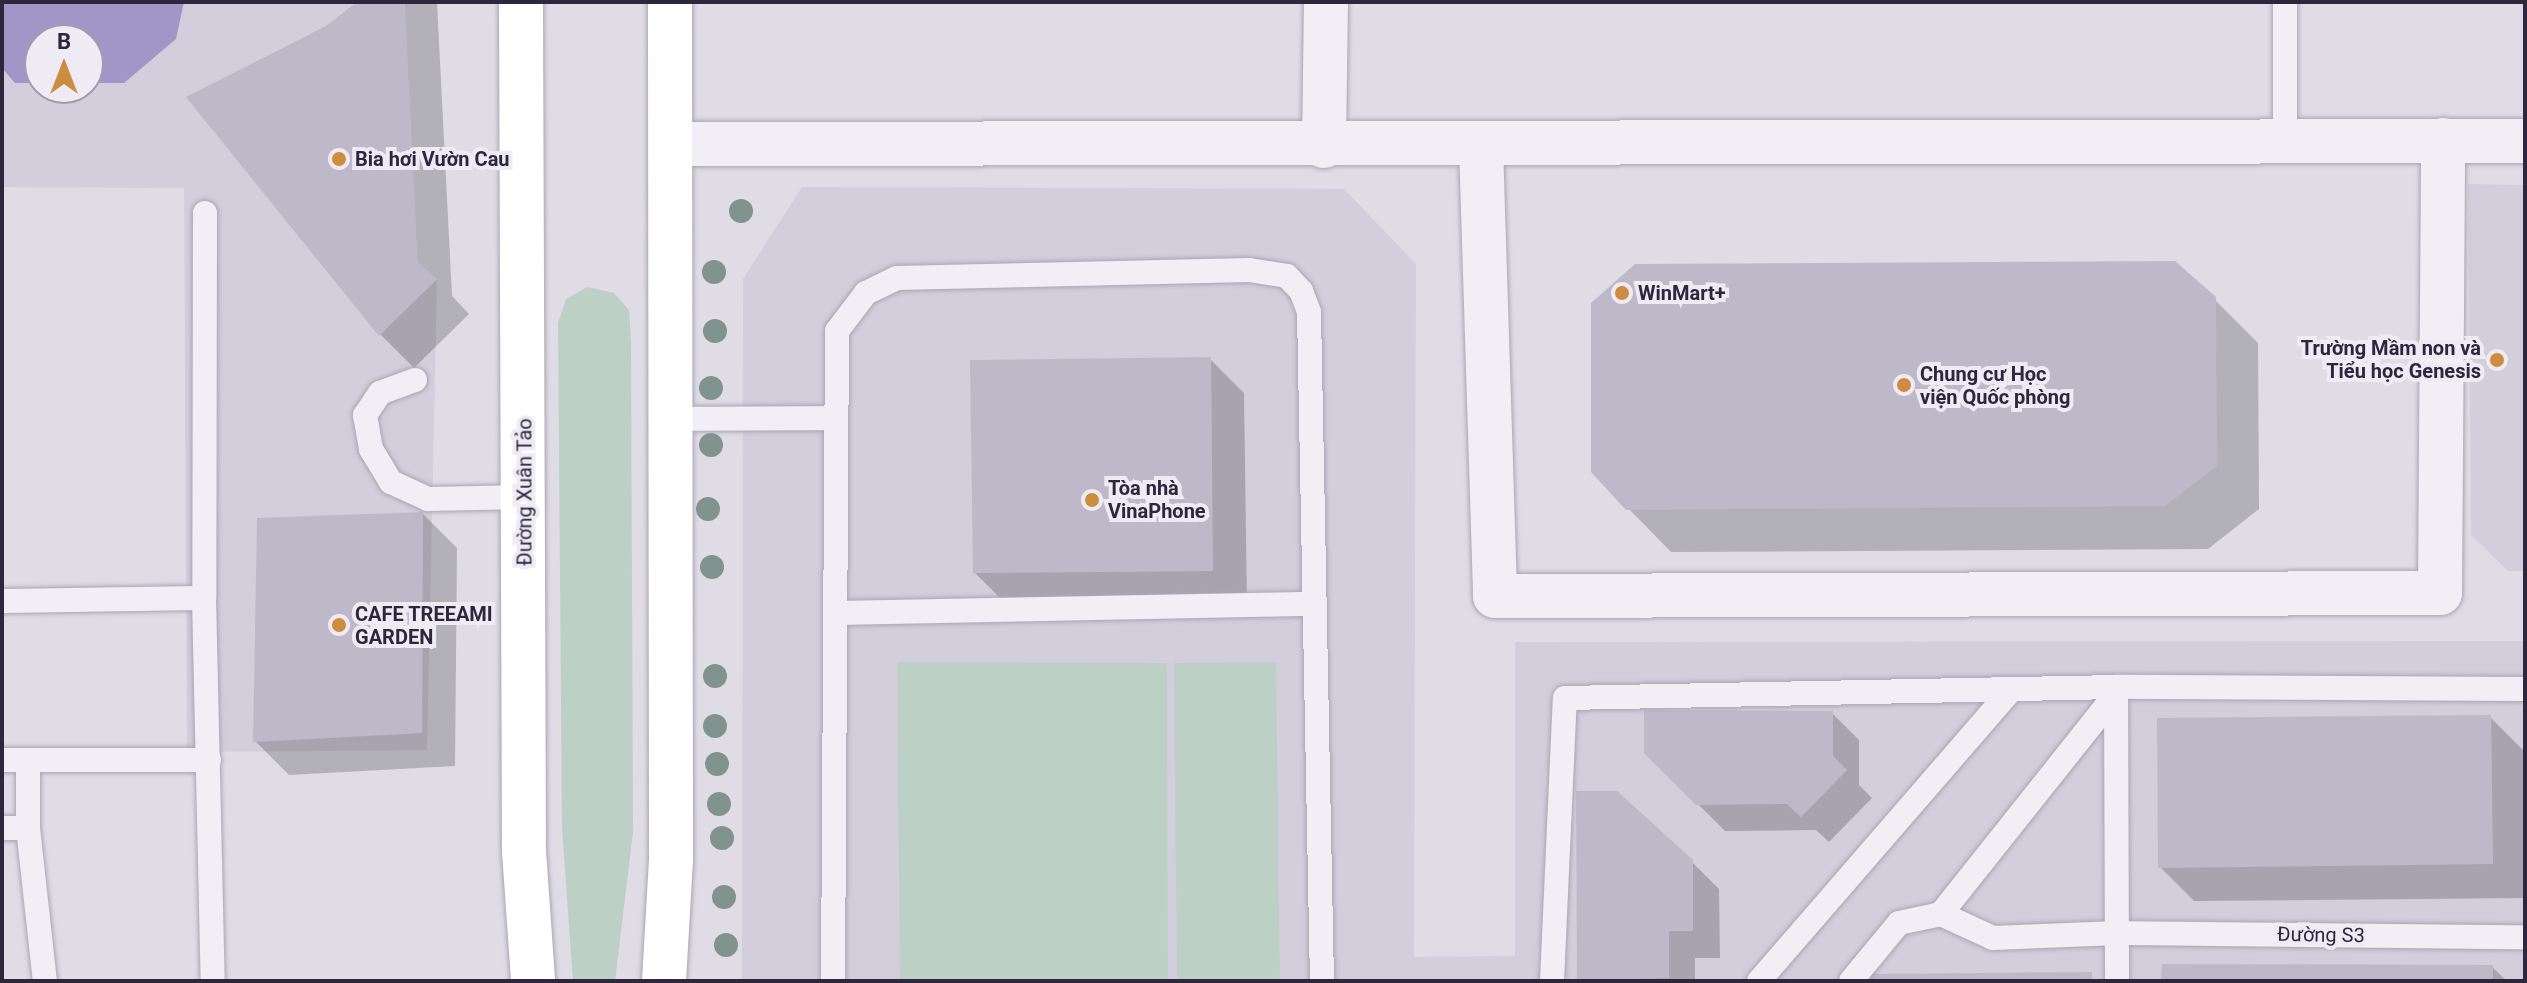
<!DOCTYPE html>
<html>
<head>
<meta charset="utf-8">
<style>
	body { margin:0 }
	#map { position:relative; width:2527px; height:983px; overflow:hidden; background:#dfdce6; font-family:Roboto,sans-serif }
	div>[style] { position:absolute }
	.built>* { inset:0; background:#d2cedb }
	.green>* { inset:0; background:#bdd0c6 }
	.water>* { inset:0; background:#a197c7 }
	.shadow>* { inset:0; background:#0003 }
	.building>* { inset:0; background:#beb9c9 }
	.roads { filter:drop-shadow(0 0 2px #aaa5b3) drop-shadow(0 0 2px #aaa5b3) }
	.lane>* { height:24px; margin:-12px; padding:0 12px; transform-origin:12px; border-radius:12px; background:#f1eff5 }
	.street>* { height:44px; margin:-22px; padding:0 22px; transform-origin:22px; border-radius:22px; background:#f1eff5 }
	.primary>* { height:44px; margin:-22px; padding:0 22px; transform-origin:22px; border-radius:22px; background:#fff }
	.trees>* { width:24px; height:24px; margin:-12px; border-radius:50%; background:#80938e }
	.dots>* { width:22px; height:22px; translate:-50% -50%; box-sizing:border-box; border:4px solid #eeebf4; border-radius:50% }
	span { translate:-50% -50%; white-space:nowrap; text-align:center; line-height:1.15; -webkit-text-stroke:8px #eeebf4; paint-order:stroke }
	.poi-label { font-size:20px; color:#2d263d; font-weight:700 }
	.left { translate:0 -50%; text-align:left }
	.right { translate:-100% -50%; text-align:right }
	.street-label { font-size:20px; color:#2d263d }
	.frame { position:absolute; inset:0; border:4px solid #2d263d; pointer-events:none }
	.north { position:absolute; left:24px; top:24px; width:80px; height:80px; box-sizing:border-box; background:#eeebf4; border:2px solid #a19cab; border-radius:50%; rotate:0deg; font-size:22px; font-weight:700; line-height:32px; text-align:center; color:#2d263d }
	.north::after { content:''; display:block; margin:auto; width:28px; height:36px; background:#cd8c3f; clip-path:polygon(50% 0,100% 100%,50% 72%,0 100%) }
</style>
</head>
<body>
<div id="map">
	<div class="built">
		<i style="clip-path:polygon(evenodd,2px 2px,405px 2px,418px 262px,437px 279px,427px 750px,187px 752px,184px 188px,2px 187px,2px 2px,40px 40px,88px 40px,88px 88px,40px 88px,40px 40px)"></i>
		<i style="clip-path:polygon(2468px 184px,2525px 185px,2525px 571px,2508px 571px,2471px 535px)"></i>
		<i style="clip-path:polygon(802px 187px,1344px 189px,1416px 264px,1414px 957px,1515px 956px,1515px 642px,2525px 641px,2525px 981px,742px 981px,743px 279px)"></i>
	</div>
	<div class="green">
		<i style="clip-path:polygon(587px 287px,614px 293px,629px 310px,631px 343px,633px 832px,615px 981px,573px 981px,562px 828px,558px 323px,566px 299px)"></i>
		<i style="clip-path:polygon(897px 662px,1167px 663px,1168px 981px,900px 981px)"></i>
		<i style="clip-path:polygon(1276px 662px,1280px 981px,1177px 981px,1174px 663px)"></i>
	</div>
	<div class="water">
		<i style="clip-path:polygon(2px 2px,184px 2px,176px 39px,124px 83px,88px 83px,88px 40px,40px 40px,40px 83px,15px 83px,2px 68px)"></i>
	</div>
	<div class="shadow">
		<i style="clip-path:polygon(361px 2px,437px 3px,452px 296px,469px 314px,414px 368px,381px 335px,189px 98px,327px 27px)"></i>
		<i style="clip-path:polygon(2214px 299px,2258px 343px,2259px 509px,2208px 549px,1671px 552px,1628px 508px)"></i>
		<i style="clip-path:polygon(1210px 359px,1244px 393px,1247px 604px,1008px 606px,974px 572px)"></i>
		<i style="clip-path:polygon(423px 514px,457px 548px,455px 766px,289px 775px,255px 741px)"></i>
		<i style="clip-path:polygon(1832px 713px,1859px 740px,1859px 785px,1872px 798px,1829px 842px,1816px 830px,1725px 831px,1646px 752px)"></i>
		<i style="clip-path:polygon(2490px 717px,2524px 751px,2525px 898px,2194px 901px,2160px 867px)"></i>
		<i style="clip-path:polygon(1578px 793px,1691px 861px,1719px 889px,1720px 958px,1695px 958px,1695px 981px,1579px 981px)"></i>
		<i style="clip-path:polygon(2492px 967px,2507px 981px,2163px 981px)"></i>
	</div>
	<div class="building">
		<i style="clip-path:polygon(357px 2px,405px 2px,418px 262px,437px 279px,379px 336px,186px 97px,326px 26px)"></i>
		<i style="clip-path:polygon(2175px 261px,2216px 297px,2217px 466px,2165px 506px,1626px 510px,1591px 472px,1591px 303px,1635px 264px)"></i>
		<i style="clip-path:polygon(1211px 357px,1213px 571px,973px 573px,970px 360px)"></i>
		<i style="clip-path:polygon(423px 512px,422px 733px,253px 742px,257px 518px)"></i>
		<i style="clip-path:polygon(1644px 710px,1833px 711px,1833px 756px,1847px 770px,1801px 817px,1787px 804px,1696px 805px,1644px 753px)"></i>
		<i style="clip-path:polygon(2491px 715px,2493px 864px,2158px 868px,2157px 718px)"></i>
		<i style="clip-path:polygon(1576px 791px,1617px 791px,1693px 860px,1693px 931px,1669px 931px,1669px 978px,1577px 981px)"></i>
		<i style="clip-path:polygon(2162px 964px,2493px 965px,2493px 981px,2161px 981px)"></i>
		<i style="clip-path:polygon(2092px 972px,2092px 981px,1867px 981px,1867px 974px)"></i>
	</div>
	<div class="roads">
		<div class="lane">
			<i style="left:2285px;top:141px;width:139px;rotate:-90deg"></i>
			<i style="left:205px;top:213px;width:385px;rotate:90.1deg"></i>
			<i style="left:204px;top:598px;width:383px;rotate:88.7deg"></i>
			<i style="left:415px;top:380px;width:37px;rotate:160deg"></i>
			<i style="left:380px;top:393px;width:27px;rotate:124deg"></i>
			<i style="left:365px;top:415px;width:35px;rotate:80deg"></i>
			<i style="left:371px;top:449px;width:39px;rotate:59deg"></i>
			<i style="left:391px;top:482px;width:41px;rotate:24.7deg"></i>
			<i style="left:428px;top:499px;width:98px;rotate:-1.2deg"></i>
			<i style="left:671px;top:419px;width:165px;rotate:-0.3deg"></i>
			<i style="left:2px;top:601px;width:202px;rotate:-0.9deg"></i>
			<i style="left:836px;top:613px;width:479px;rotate:-1.1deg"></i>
			<i style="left:2525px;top:689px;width:409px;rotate:-179.7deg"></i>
			<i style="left:2116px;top:687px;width:20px;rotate:117deg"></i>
			<i style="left:2107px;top:705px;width:267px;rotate:128.5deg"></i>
			<i style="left:1941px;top:914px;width:57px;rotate:24.8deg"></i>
			<i style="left:1993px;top:938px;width:124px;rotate:-2.3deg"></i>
			<i style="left:2117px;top:933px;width:408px;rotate:0.6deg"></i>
			<i style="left:2px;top:760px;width:207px"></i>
			<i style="left:28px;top:760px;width:68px;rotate:90deg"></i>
			<i style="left:28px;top:828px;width:154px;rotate:83.7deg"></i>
			<i style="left:2px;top:828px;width:26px"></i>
			<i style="left:833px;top:981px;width:650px;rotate:-89.65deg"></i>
			<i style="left:837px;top:331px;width:48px;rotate:-52.7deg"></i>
			<i style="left:866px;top:293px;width:34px;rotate:-26deg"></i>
			<i style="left:897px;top:278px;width:352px;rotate:-1.3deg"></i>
			<i style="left:1249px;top:270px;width:38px;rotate:9deg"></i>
			<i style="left:1287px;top:276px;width:21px;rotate:47deg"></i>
			<i style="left:1301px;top:291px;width:22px;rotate:69deg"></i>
			<i style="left:1309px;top:312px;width:669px;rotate:88.89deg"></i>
			<i style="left:1552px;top:981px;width:283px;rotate:-87.4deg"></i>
			<i style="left:1565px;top:698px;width:551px;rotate:-1.14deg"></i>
			<i style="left:2116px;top:687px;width:294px;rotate:89.8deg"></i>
			<i style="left:1759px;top:981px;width:386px;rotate:-49.1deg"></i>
			<i style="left:1851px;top:981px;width:75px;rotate:-50.4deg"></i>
			<i style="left:1899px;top:923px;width:43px;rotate:-12.1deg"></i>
		</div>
		<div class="street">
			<i style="left:671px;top:144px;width:1854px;rotate:-0.09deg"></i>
			<i style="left:1324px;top:146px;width:144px;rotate:-89.2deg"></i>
			<i style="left:1481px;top:146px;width:450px;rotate:88.2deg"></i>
			<i style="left:1495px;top:596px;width:945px;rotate:-0.18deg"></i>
			<i style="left:2440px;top:593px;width:453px;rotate:-89.6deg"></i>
		</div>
		<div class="primary">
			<i style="left:521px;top:2px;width:849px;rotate:89.8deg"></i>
			<i style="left:524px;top:851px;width:130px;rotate:86deg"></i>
			<i style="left:664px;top:981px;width:121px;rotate:-86.7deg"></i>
			<i style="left:671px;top:860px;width:858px;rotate:-90.07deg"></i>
		</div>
	</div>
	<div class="trees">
		<i style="left:741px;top:211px"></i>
		<i style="left:714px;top:272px"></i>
		<i style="left:715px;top:331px"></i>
		<i style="left:711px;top:388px"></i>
		<i style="left:711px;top:445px"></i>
		<i style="left:708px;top:509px"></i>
		<i style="left:712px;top:567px"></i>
		<i style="left:715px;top:676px"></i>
		<i style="left:715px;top:726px"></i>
		<i style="left:717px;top:764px"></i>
		<i style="left:719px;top:804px"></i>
		<i style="left:722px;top:838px"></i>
		<i style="left:724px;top:897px"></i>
		<i style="left:726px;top:945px"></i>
	</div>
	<div class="dots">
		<i style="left:339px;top:159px;background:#cd8c3f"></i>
		<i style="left:1622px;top:293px;background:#cd8c3f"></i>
		<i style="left:2497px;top:360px;background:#cd8c3f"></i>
		<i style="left:1904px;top:385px;background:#cd8c3f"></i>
		<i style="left:1092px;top:500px;background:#cd8c3f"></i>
		<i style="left:339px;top:625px;background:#cd8c3f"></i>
	</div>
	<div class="poi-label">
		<span class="left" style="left:355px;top:159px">Bia hơi Vườn Cau</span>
		<span class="left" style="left:1638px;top:293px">WinMart+</span>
		<span class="right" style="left:2481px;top:360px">Trường Mầm non và<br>Tiểu học Genesis</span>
		<span class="left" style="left:1920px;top:386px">Chung cư Học<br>viện Quốc phòng</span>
		<span class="left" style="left:1108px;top:500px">Tòa nhà<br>VinaPhone</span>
		<span class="left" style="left:355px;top:626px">CAFE TREEAMI<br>GARDEN</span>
	</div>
	<div class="street-label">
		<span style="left:525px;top:492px;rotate:-90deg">Đường Xuân Tảo</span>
		<span style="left:2321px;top:935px;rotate:1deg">Đường S3</span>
	</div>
	<div class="frame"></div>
	<div class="north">B</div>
</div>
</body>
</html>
